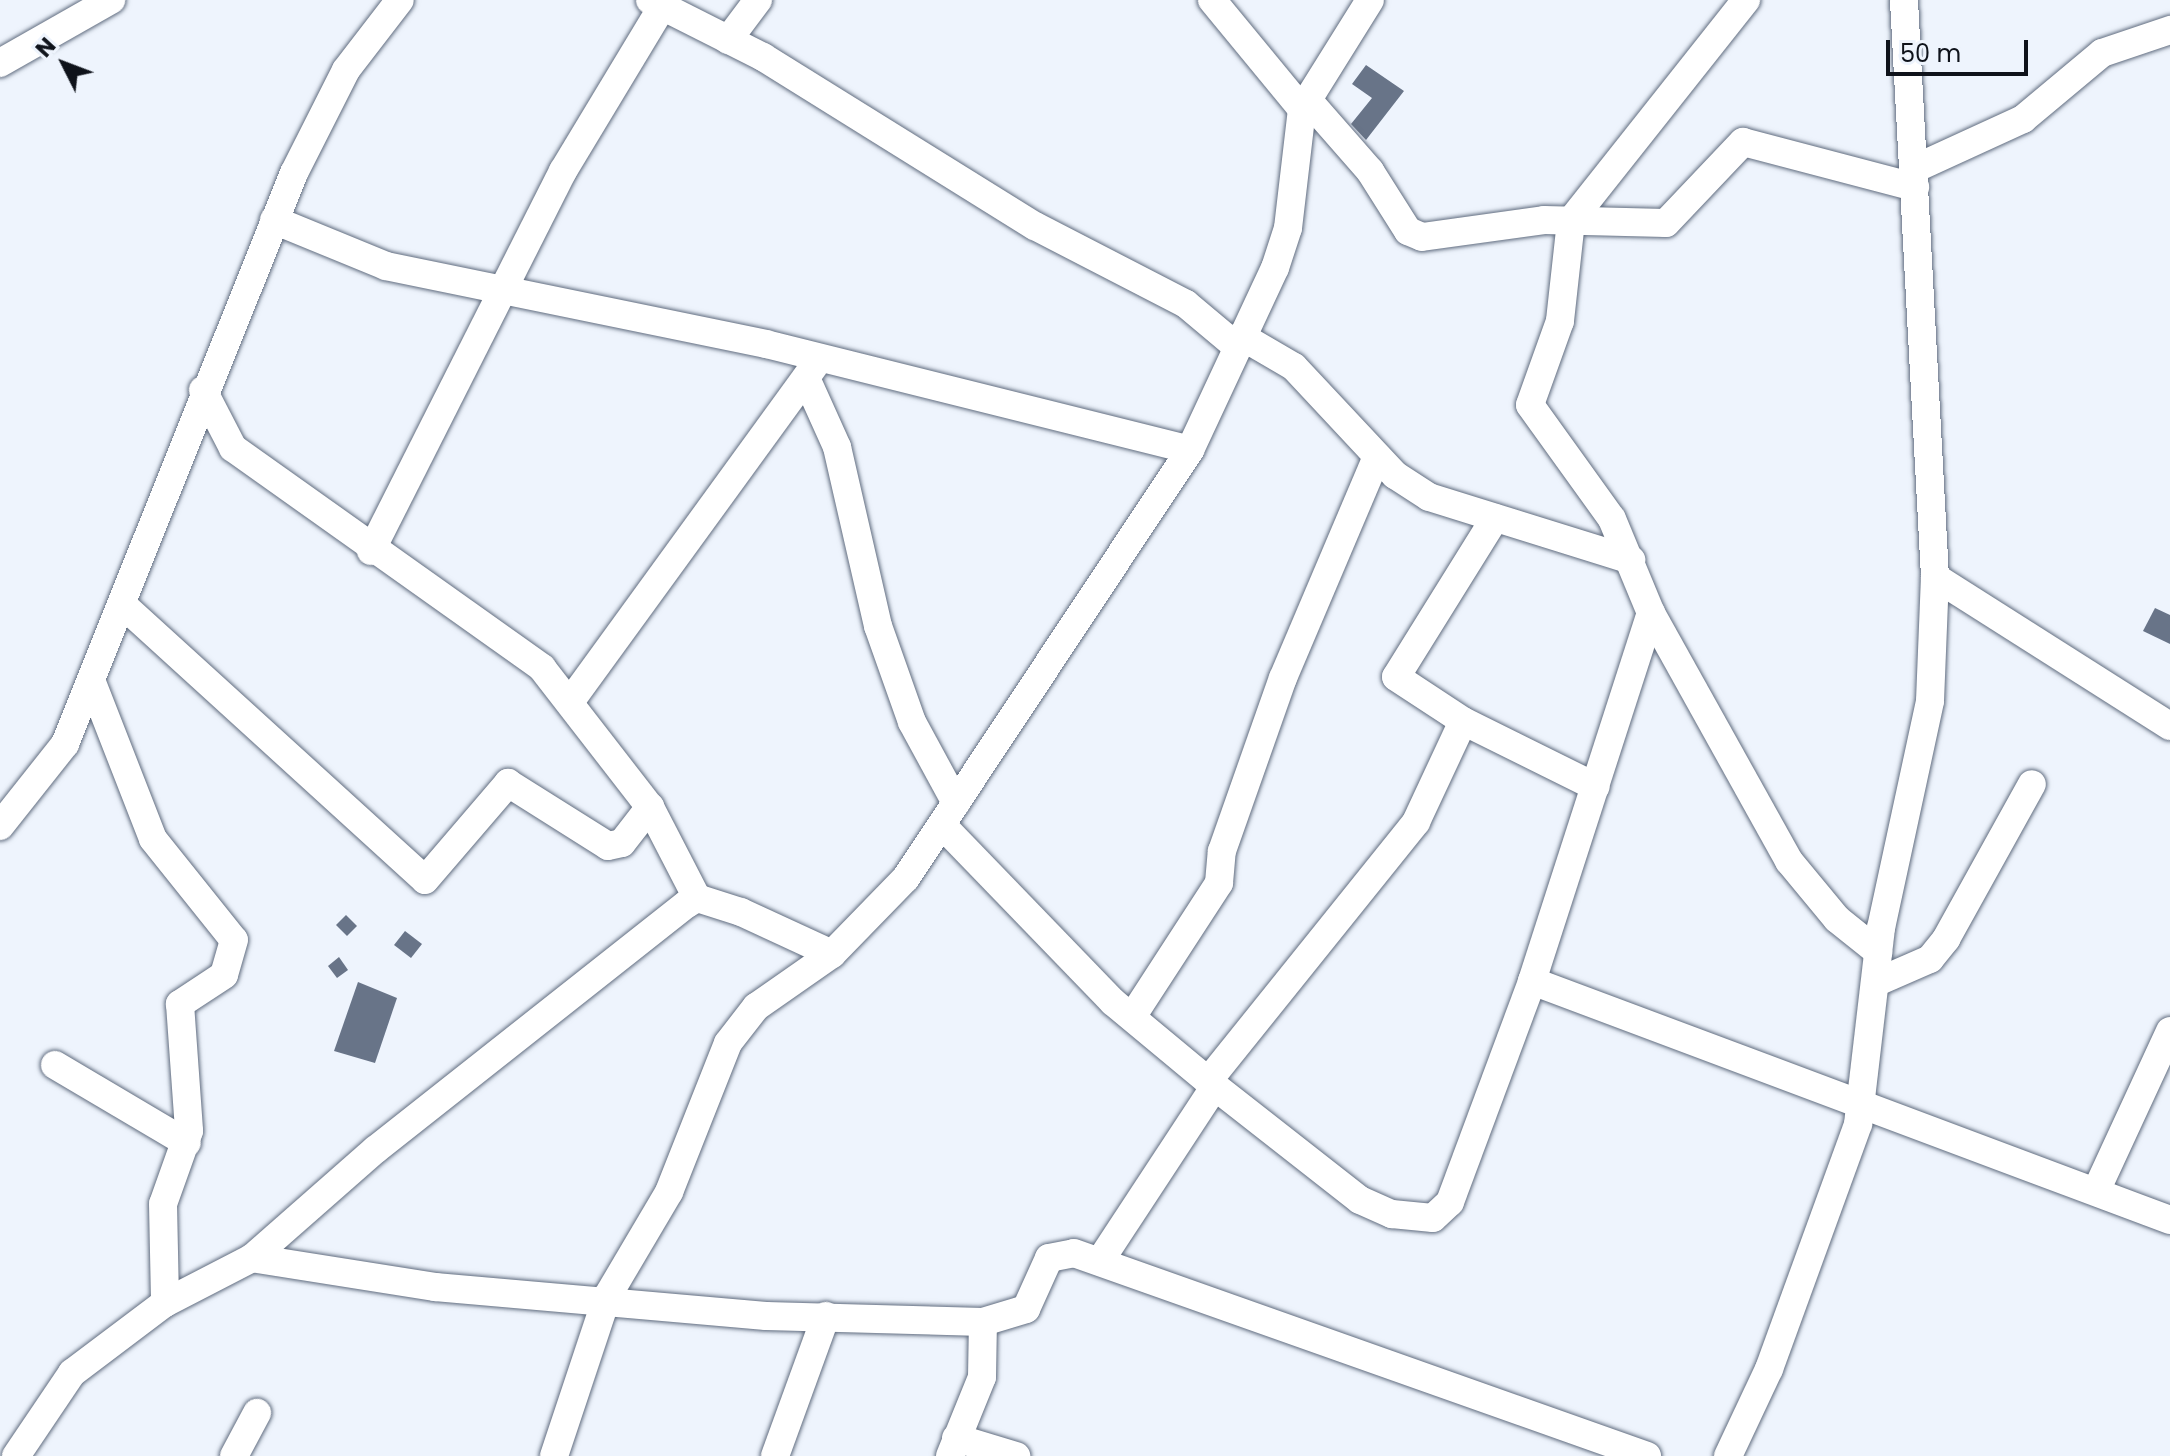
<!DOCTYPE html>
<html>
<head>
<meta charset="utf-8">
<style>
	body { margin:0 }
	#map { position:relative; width:2170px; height:1456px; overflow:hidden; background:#eef4fd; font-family:Poppins,sans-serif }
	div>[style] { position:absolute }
	.building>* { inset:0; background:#687488 }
	.roads { filter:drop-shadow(0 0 2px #606c7f) drop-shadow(0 0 2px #606c7f) }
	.minor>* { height:28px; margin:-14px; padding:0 14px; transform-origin:14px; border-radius:14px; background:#fff }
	span { translate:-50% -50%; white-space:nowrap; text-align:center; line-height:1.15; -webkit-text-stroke:8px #eef4fd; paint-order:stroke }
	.north { position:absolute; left:24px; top:24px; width:80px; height:80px; -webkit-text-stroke:6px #eef4fd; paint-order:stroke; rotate:312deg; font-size:22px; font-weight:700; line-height:32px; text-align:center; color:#0f131b }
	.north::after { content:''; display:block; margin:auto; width:28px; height:36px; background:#0f131b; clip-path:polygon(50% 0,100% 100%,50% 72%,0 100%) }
	.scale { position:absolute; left:1886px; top:40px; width:142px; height:36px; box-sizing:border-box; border:4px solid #0f131b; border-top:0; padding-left:10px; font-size:24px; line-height:28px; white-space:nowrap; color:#0f131b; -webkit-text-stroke:6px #eef4fd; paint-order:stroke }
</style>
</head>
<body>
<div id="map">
	<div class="building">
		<i style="clip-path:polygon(1366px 65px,1404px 91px,1366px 140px,1351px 124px,1372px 98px,1352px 84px)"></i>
		<i style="clip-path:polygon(2155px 608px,2170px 615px,2170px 644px,2143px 631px)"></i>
		<i style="clip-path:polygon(346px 915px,357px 926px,347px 936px,336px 925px)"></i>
		<i style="clip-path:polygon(405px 931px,422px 944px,411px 958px,394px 945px)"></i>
		<i style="clip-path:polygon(339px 957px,348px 970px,337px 978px,328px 966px)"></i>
		<i style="clip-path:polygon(358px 982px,397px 998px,375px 1063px,334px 1051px)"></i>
	</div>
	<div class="roads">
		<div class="minor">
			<i style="left:650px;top:0;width:127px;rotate:26.8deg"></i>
			<i style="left:763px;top:57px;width:320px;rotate:31.9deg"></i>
			<i style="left:1035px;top:226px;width:170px;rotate:27.3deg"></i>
			<i style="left:1186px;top:304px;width:65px;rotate:40deg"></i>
			<i style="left:1212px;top:0;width:141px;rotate:50.5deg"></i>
			<i style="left:1746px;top:0;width:282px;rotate:128.4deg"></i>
			<i style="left:1571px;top:221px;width:101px;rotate:96.3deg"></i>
			<i style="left:1560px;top:321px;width:89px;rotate:109.7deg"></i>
			<i style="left:1530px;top:405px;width:140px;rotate:54.3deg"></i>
			<i style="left:1612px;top:519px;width:102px;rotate:67.5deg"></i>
			<i style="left:1651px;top:613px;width:284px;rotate:60.9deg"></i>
			<i style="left:1789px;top:861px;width:75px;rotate:50.4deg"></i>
			<i style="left:1837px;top:919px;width:53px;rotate:38.8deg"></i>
			<i style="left:728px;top:40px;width:50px;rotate:-53.1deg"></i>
			<i style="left:0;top:63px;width:128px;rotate:-29.6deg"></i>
			<i style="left:1307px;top:99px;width:96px;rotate:48.8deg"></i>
			<i style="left:1370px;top:171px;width:71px;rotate:57.7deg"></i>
			<i style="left:1408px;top:231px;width:15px;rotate:23deg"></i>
			<i style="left:1422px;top:237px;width:123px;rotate:-7.9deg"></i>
			<i style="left:1544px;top:220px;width:122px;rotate:1.4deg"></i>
			<i style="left:1666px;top:223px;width:112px;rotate:-46.5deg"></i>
			<i style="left:1743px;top:142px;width:178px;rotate:14.7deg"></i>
			<i style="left:1914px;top:169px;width:120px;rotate:-24.6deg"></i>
			<i style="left:2023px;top:119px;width:103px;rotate:-39.9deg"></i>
			<i style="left:2102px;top:53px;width:72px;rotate:-18.7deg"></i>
			<i style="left:274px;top:220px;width:121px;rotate:22.3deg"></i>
			<i style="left:386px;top:266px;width:388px;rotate:11.6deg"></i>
			<i style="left:766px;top:344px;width:437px;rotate:14deg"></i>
			<i style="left:1241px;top:336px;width:61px;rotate:30.3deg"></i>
			<i style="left:1294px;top:367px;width:148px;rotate:46.9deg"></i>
			<i style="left:1395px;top:475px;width:40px;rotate:32.9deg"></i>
			<i style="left:1429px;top:497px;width:212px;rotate:17.3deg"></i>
			<i style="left:806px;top:378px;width:76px;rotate:65.8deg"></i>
			<i style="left:837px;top:447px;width:184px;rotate:77.1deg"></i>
			<i style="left:878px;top:626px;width:102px;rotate:70.5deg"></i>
			<i style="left:912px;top:722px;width:92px;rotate:61.5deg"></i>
			<i style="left:203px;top:390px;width:65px;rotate:62.7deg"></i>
			<i style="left:233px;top:448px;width:379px;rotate:35.4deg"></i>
			<i style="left:542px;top:668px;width:176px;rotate:52.2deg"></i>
			<i style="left:650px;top:807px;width:102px;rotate:62.7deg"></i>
			<i style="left:1495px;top:518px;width:187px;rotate:121.9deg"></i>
			<i style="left:1396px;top:677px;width:80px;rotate:33.3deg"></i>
			<i style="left:1463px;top:721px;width:148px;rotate:26.4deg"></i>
			<i style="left:371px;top:551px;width:426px;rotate:-63.2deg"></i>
			<i style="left:563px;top:171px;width:192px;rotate:-58.9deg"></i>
			<i style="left:1935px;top:577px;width:278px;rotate:32.4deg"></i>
			<i style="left:123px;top:605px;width:408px;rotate:42.3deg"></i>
			<i style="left:425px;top:880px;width:128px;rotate:-49.4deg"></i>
			<i style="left:508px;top:783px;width:118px;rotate:32.2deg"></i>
			<i style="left:608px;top:846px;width:14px;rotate:-12deg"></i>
			<i style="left:622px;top:843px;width:46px;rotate:-52.1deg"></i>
			<i style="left:93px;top:685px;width:165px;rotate:68.7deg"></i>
			<i style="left:153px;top:839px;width:129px;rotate:51.3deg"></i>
			<i style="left:234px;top:940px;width:36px;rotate:106deg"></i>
			<i style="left:224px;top:975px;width:53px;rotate:146.6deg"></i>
			<i style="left:180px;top:1004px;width:127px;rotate:85.9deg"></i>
			<i style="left:189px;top:1131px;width:77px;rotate:109.6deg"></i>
			<i style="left:163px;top:1204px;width:99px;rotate:88.8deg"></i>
			<i style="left:570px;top:702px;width:415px;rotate:-54deg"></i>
			<i style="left:0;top:826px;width:105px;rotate:-51.6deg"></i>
			<i style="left:65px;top:744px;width:615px;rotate:-68.15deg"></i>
			<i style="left:294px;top:173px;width:115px;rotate:-63.2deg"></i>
			<i style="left:346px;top:70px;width:88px;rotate:-52.4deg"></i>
			<i style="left:944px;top:827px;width:243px;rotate:46deg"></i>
			<i style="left:1113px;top:1002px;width:124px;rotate:39.7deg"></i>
			<i style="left:1208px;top:1081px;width:193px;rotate:38.1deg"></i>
			<i style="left:1360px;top:1200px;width:35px;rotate:24deg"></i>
			<i style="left:1392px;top:1214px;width:41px;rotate:5.6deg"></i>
			<i style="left:1433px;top:1218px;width:23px;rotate:-43deg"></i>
			<i style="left:1450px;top:1202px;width:236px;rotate:-69.6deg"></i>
			<i style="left:1532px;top:981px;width:387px;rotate:-72.1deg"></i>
			<i style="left:1532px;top:981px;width:681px;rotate:20.54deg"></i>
			<i style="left:1875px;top:983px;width:60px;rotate:-23.6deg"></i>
			<i style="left:1930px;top:959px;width:26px;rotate:-51deg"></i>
			<i style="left:1946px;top:939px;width:177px;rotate:-61deg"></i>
			<i style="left:1132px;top:1017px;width:160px;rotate:-57deg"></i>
			<i style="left:1219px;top:883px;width:32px;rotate:-85deg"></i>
			<i style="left:1222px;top:851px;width:183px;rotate:-70.6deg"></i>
			<i style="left:1283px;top:678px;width:240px;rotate:-67deg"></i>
			<i style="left:55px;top:1065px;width:153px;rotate:30.6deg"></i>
			<i style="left:1208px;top:1081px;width:332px;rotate:-51.2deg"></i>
			<i style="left:1416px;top:822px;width:111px;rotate:-65deg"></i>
			<i style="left:2097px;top:1189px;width:174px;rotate:-65.2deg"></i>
			<i style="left:252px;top:1258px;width:185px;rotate:9deg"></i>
			<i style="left:435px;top:1287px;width:332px;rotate:5deg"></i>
			<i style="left:766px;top:1316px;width:217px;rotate:1.6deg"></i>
			<i style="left:983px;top:1322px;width:45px;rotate:-16.8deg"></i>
			<i style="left:1026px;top:1309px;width:56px;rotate:-65.7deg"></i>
			<i style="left:1049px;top:1258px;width:25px;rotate:-11deg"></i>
			<i style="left:1074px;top:1253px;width:608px;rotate:19.51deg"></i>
			<i style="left:1100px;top:1261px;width:209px;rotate:-56.7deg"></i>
			<i style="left:956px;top:1438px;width:63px;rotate:16.7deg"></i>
			<i style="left:16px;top:1456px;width:100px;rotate:-56deg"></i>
			<i style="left:72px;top:1373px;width:116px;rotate:-37deg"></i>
			<i style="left:165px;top:1303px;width:98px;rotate:-27.3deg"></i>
			<i style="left:252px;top:1258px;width:164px;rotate:-41.3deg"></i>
			<i style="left:375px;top:1150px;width:397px;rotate:-38.3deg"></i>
			<i style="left:687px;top:904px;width:12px;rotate:-31deg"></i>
			<i style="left:697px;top:898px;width:46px;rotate:17.7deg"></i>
			<i style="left:741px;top:912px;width:100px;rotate:24.8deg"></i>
			<i style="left:234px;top:1456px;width:49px;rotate:-61.9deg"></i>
			<i style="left:554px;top:1456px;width:168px;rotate:-71.6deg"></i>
			<i style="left:607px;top:1297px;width:122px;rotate:-59.4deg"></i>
			<i style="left:669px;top:1192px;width:160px;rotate:-68.4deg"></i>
			<i style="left:728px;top:1043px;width:46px;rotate:-52.1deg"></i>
			<i style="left:756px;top:1007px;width:93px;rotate:-34.9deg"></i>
			<i style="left:832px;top:954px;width:106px;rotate:-45.8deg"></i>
			<i style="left:906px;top:878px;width:514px;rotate:-56.43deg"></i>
			<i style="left:1190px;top:450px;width:201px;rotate:-65deg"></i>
			<i style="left:1275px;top:268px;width:42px;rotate:-72deg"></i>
			<i style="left:1288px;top:228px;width:120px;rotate:-83.3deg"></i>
			<i style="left:1302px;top:109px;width:128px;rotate:-58deg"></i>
			<i style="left:775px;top:1456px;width:149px;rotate:-70deg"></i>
			<i style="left:950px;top:1456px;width:85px;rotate:-67.9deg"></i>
			<i style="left:982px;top:1377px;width:55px;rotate:-89deg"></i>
			<i style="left:1728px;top:1456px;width:96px;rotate:-64.8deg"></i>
			<i style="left:1769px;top:1369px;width:261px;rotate:-70deg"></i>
			<i style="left:1858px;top:1124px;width:197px;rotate:-83.3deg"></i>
			<i style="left:1881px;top:928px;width:232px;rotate:-77.8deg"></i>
			<i style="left:1930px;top:701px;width:124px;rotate:-87.7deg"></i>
			<i style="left:1935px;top:577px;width:578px;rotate:-93.08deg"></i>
		</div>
	</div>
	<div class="north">N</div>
	<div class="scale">50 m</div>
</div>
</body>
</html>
